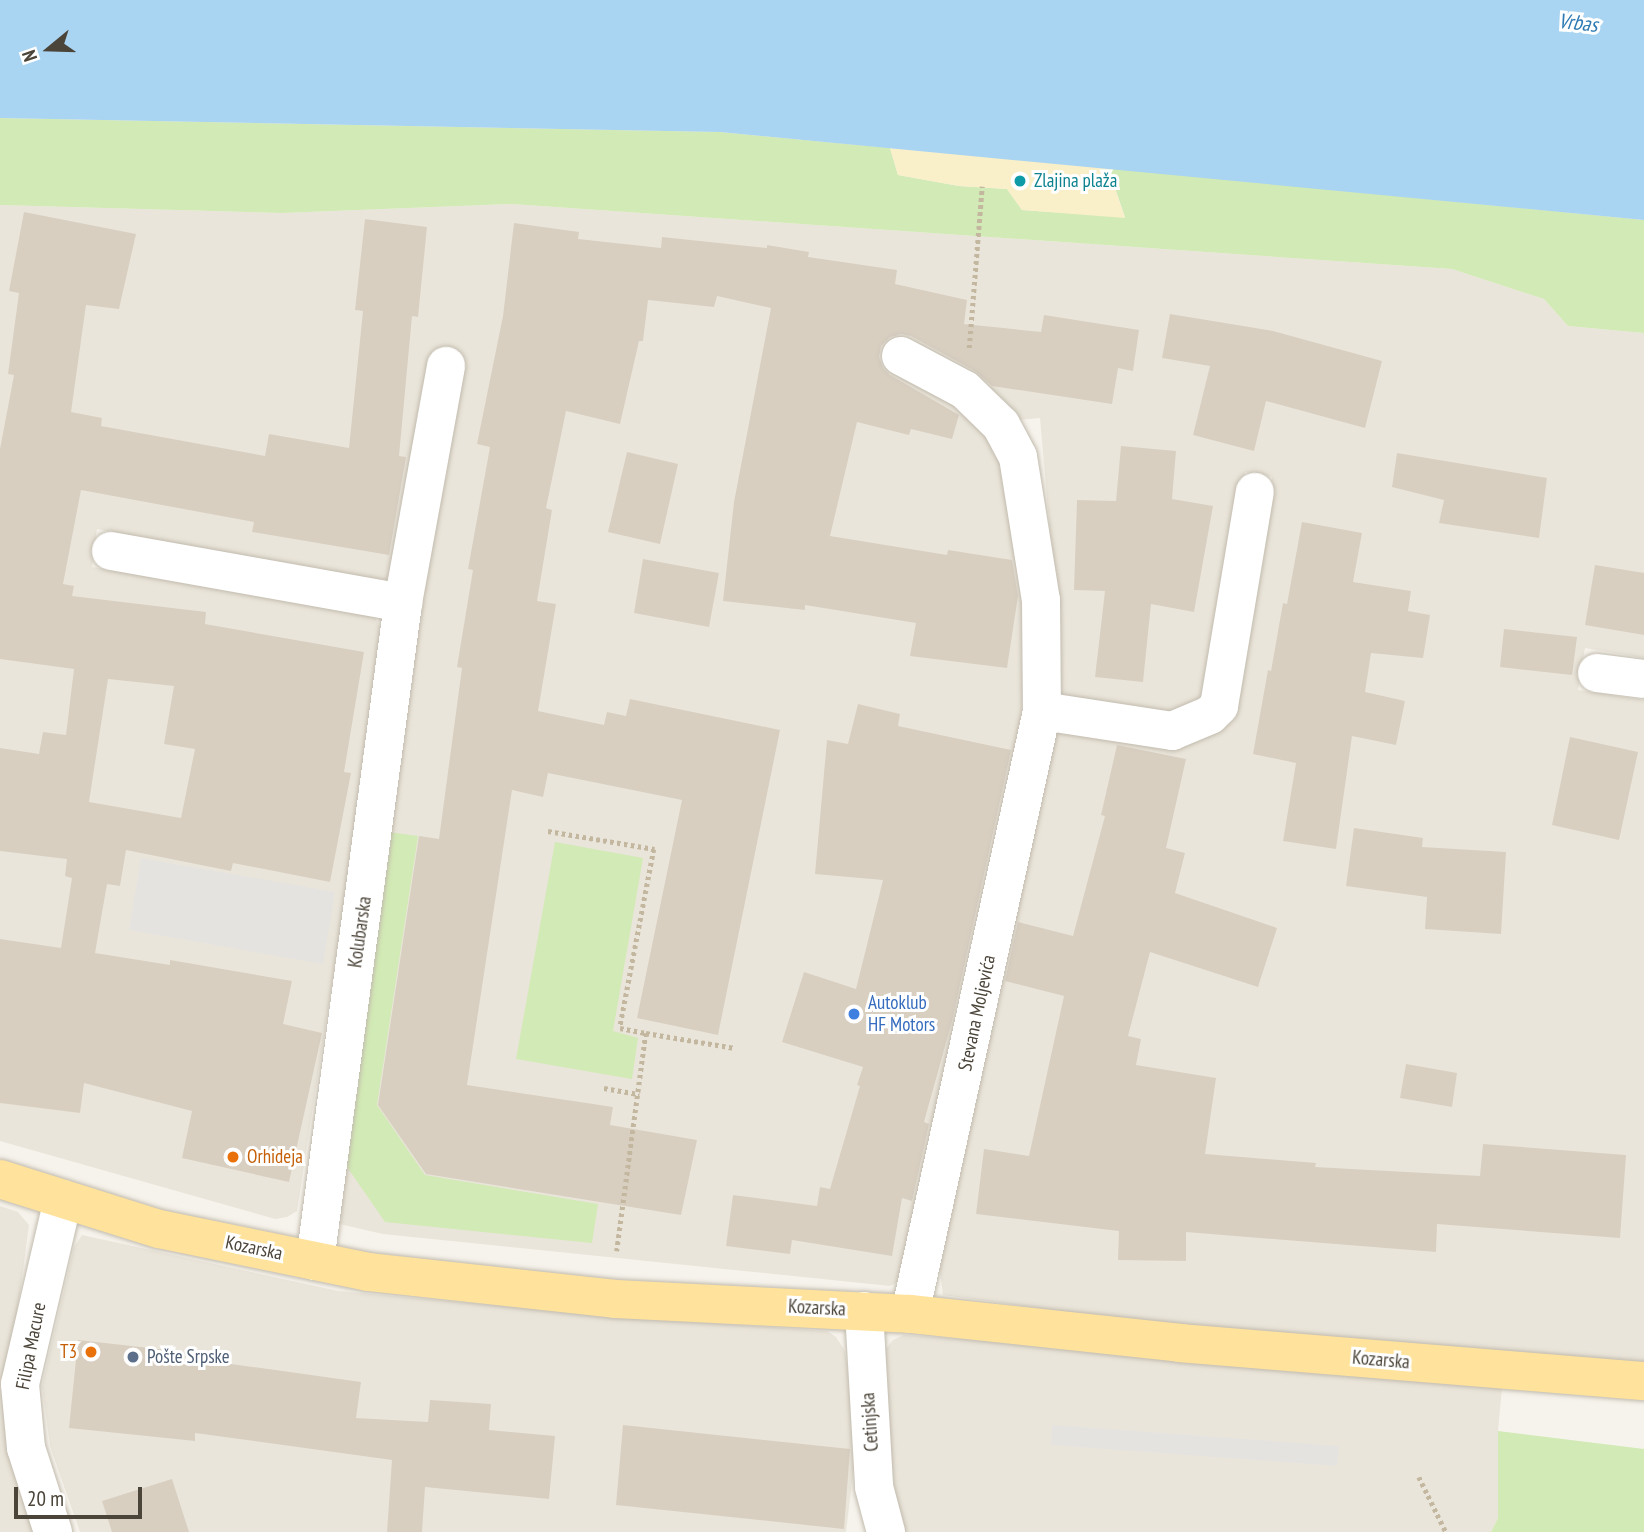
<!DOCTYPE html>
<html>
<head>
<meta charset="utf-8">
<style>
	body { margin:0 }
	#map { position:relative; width:1644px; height:1532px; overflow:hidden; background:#f6f3ec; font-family:"PT Sans Narrow",sans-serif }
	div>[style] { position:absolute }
	.residential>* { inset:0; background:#eae5da }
	.green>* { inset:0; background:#d2eab5 }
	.sand>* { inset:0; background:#f9efc9 }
	.parking>* { inset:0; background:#e5e3e0 }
	.water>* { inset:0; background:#a9d4f2 }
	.building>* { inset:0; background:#d8cfc1 }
	.path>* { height:4.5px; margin-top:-2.25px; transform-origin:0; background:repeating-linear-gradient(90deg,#c4b79f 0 3.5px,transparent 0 7px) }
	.roads { filter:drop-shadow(0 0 2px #c2bbae) drop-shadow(0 0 2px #c2bbae) }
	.minor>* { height:38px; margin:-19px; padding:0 19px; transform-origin:19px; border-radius:19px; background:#fff }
	.major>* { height:38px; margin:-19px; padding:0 19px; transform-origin:19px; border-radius:19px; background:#ffe39c }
	.dots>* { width:19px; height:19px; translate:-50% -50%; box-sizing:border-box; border:4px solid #fff; border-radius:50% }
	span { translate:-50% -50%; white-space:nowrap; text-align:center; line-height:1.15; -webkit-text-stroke:6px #fff; paint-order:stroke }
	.culture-label { font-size:19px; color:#0d838f }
	.left { translate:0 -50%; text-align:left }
	.street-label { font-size:19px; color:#4b4439 }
	.shop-label { font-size:19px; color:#366cbe }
	.food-label { font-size:19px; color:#c56008 }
	.right { translate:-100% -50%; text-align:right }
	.service-label { font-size:19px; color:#4e5e75 }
	.water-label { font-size:21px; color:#2e7ab2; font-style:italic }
	.north { position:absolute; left:14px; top:14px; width:70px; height:70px; -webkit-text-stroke:5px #fff; paint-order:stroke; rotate:251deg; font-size:19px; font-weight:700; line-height:28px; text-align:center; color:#4b4439 }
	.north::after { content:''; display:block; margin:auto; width:24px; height:32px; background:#4b4439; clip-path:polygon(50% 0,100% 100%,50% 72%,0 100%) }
	.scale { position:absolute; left:14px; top:1487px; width:128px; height:32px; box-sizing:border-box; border:4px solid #4b4439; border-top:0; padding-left:9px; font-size:21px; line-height:24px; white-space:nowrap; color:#4b4439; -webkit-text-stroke:5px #fff; paint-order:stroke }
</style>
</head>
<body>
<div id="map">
	<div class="residential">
		<i style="clip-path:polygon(512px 204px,1452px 269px,1544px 299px,1568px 326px,1644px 333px,1644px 658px,1585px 648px,1578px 690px,1644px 700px,1644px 1363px,1200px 1330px,943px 1295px,939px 1265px,1055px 728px,1188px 744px,1199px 740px,1218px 726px,1232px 704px,1272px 477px,1245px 472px,1205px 698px,1191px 709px,1172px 714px,1056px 701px,1054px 579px,1040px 418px,1007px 421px,1021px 547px,1023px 690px,1021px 735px,904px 1278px,890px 1286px,383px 1234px,335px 1223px,416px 612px,464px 360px,435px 352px,393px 587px,97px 529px,92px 567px,375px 617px,385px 639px,297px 1211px,287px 1217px,275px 1219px,0 1141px,0 205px,282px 213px)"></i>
		<i style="clip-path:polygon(0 1206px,18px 1212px,29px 1225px,6px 1401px,37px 1532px,0 1532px)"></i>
		<i style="clip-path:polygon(82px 1235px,338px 1291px,622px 1317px,827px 1331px,836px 1337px,845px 1351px,858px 1433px,846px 1532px,80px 1532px,50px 1446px,42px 1386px,74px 1247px)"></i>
		<i style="clip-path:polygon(904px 1335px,1503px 1377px,1498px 1431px,1498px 1518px,1491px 1532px,900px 1532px,883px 1394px,884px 1351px,893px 1340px)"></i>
	</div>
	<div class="green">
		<i style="clip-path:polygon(0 118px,720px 132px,890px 148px,898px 175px,959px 186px,1007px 189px,1022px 210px,1125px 217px,1108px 168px,1644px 220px,1644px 333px,1568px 326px,1544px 299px,1452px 269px,512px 204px,282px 213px,0 205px)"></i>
		<i style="clip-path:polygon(389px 832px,418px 836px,377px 1105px,425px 1175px,598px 1204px,592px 1243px,385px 1222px,345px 1164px)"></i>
		<i style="clip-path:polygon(555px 842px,643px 858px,613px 1031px,638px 1038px,632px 1079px,516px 1059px)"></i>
		<i style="clip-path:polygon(1498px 1431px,1644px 1449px,1644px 1532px,1491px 1532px,1498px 1518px)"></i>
	</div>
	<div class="sand">
		<i style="clip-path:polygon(890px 148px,1108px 168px,1125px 218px,1022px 210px,1007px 189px,959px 186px,898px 175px)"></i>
	</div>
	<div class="parking">
		<i style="clip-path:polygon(141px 858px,335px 892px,323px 964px,129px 930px)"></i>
		<i style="clip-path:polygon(1052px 1425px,1339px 1446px,1337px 1466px,1051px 1445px)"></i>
	</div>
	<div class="water">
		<i style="clip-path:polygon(0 0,1644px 0,1644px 220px,720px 132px,0 118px)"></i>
	</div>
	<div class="building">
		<i style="clip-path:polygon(evenodd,24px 212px,136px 234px,119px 309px,86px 305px,71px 412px,102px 418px,101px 426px,265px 456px,269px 434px,349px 448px,363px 311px,355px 310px,365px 219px,427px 227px,418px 317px,412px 316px,399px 456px,406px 457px,389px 555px,252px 532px,254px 522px,81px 490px,63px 584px,74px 586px,72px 596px,206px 612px,205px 624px,364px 652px,344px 772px,351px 773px,330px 882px,233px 863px,231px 871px,126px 850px,120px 886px,107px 884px,95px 953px,170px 965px,170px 960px,292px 981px,283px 1024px,322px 1033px,289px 1182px,182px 1158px,192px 1111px,84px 1083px,80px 1113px,0 1103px,0 939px,61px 948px,72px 878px,65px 876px,67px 859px,0 851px,0 748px,39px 754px,43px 732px,66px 735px,74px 669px,0 659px,0 449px,14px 375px,8px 374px,19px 293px,9px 291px,24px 212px,108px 679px,174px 686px,164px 744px,195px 749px,181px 818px,89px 802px,108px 679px)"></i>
		<i style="clip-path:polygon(514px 223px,579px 232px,578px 239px,661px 248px,662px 237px,767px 248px,767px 245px,809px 252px,808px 257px,897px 270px,895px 284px,967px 300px,964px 324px,1041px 332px,1044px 315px,1139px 330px,1133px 371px,1118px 368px,1112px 404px,992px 386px,975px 371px,911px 336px,901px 334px,890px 337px,881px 346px,879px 357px,883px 368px,890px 375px,959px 415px,952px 439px,911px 429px,909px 435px,857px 422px,830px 536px,947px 555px,948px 550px,1012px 560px,1018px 596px,1007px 668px,910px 656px,916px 623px,805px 605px,805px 610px,723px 601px,734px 502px,771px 308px,717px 296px,714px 307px,648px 300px,643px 341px,639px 341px,620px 424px,566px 411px,546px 508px,552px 510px,537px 601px,556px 604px,538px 711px,604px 725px,607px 712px,626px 716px,630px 699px,780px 730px,718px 1035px,637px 1018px,682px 800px,548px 773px,543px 797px,512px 790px,467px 1085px,613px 1107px,610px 1125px,697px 1140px,681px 1215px,426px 1174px,378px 1105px,419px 836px,439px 839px,462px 668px,457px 667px,473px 570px,468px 569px,490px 447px,477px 444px,503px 316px)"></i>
		<i style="clip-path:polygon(1170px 314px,1273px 331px,1382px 361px,1365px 428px,1266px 401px,1254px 451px,1193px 435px,1210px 366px,1162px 358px)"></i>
		<i style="clip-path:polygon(1121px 446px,1176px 451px,1172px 499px,1213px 506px,1194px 612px,1151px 604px,1143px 682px,1095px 677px,1105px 591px,1074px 590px,1077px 500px,1116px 501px)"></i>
		<i style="clip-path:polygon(627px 452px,678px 464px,660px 544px,608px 532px)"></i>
		<i style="clip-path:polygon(1397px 453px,1547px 478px,1539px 538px,1439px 523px,1444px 500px,1392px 487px)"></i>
		<i style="clip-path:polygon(1302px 522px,1362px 533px,1353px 582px,1411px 591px,1408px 611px,1430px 615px,1423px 658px,1371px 653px,1365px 692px,1405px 701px,1396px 745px,1352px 736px,1336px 849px,1283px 841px,1296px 763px,1253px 754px,1268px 670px,1271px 671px,1283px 603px,1287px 604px)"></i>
		<i style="clip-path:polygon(643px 559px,719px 573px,709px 627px,634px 613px)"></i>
		<i style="clip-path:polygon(1595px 565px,1644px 573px,1644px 635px,1585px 625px)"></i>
		<i style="clip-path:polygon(1504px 629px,1577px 637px,1572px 675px,1500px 667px)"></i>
		<i style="clip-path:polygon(858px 704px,900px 714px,898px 726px,1011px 750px,952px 1021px,924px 1122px,929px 1124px,912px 1201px,902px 1198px,892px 1256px,792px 1240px,790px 1254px,726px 1246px,733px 1195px,817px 1206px,820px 1187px,830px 1189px,860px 1086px,857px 1085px,863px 1067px,782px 1042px,804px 972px,856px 989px,883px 880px,815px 874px,827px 740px,848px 744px)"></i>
		<i style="clip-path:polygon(1570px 737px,1638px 752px,1619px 840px,1552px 825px)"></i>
		<i style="clip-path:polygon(1117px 745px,1186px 759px,1166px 848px,1185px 853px,1175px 893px,1277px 928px,1258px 987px,1150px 952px,1128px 1036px,1141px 1039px,1136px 1065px,1216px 1078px,1205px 1154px,1316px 1163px,1315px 1167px,1480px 1176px,1483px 1144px,1626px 1155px,1620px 1238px,1437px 1224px,1436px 1252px,1186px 1232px,1186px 1261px,1118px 1260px,1119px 1231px,976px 1214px,984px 1149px,1029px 1156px,1064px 996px,1005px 981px,1018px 922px,1073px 936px,1105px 816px,1101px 815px)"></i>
		<i style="clip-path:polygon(1354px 828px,1423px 838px,1422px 847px,1506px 852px,1501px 934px,1425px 929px,1427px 897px,1346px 886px)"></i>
		<i style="clip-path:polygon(1406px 1064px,1457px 1073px,1452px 1107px,1400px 1098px)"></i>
		<i style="clip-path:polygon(78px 1340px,203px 1354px,203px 1360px,361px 1382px,356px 1418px,428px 1422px,430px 1400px,491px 1404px,489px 1430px,555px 1436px,549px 1499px,425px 1487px,422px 1532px,387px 1532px,392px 1460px,195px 1433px,195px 1441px,69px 1428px)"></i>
		<i style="clip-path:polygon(623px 1425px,850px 1449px,844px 1529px,616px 1505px)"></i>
		<i style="clip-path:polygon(172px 1479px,189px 1532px,112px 1532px,102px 1501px)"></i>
	</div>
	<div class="path">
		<i style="left:969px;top:348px;width:162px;rotate:-85.4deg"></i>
		<i style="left:548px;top:831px;width:108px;rotate:9.6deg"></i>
		<i style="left:654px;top:849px;width:182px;rotate:100.8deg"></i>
		<i style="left:620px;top:1028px;width:26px;rotate:11deg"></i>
		<i style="left:646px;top:1033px;width:220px;rotate:97.6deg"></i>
		<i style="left:646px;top:1033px;width:90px;rotate:9.6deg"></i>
		<i style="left:604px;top:1088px;width:36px;rotate:10deg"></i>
		<i style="left:1419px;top:1477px;width:61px;rotate:63.9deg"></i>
	</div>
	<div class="roads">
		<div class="minor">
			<i style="left:901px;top:356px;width:72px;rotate:28deg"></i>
			<i style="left:965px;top:390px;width:50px;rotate:44.2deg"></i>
			<i style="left:1001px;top:425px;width:36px;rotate:62deg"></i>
			<i style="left:1018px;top:457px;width:145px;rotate:80.9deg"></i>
			<i style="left:1041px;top:600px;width:111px;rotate:89.5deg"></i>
			<i style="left:1042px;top:711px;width:617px;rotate:102.35deg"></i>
			<i style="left:111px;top:551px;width:297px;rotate:10.1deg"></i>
			<i style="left:1597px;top:673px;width:47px;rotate:7.3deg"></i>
			<i style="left:1042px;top:711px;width:132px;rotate:8.7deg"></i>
			<i style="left:1172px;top:731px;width:41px;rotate:-22.8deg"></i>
			<i style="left:1210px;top:715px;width:13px;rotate:-45deg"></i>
			<i style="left:1219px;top:706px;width:217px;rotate:-80.5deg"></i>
			<i style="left:315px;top:1261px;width:664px;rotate:-82.38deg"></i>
			<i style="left:403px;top:603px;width:241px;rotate:-79.7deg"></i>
			<i style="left:864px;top:1311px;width:176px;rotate:86.7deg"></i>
			<i style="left:874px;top:1487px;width:47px;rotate:75.1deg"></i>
			<i style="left:53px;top:1532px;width:88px;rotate:-107.8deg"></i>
			<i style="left:26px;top:1448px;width:64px;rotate:-95.4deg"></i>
			<i style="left:20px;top:1384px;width:190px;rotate:-76.9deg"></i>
		</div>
		<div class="major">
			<i style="left:0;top:1179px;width:167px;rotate:17.5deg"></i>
			<i style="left:159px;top:1229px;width:213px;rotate:11.6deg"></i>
			<i style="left:368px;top:1272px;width:248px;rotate:6.2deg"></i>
			<i style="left:615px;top:1299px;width:295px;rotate:2.9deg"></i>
			<i style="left:910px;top:1314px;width:272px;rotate:6.1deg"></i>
			<i style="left:1180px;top:1343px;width:466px;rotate:4.7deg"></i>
		</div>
	</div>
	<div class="dots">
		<i style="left:1020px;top:181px;background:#0f9aa8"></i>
		<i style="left:854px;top:1014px;background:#3f7fe0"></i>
		<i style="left:233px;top:1157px;background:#e8710a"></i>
		<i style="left:91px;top:1352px;background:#e8710a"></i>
		<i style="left:133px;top:1357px;background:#5c6f8a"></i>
	</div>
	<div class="culture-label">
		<span class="left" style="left:1034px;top:181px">Zlajina plaža</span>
	</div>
	<div class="street-label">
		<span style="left:360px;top:932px;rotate:-82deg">Kolubarska</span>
		<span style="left:977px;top:1013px;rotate:-78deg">Stevana Moljevića</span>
		<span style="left:254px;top:1248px;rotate:12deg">Kozarska</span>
		<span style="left:817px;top:1308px;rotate:3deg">Kozarska</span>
		<span style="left:31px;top:1346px;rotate:-79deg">Filipa Macure</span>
		<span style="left:1381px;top:1360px;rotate:5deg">Kozarska</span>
		<span style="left:870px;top:1422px;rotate:-94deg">Cetinjska</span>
	</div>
	<div class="shop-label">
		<span class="left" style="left:868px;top:1014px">Autoklub<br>HF Motors</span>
	</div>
	<div class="food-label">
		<span class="left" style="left:247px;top:1157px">Orhideja</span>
		<span class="right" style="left:77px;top:1352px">T3</span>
	</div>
	<div class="service-label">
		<span class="left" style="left:147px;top:1357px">Pošte Srpske</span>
	</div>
	<div class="water-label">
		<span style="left:1578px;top:23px;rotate:6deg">Vrbas</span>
	</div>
	<div class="north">N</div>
	<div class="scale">20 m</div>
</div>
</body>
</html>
